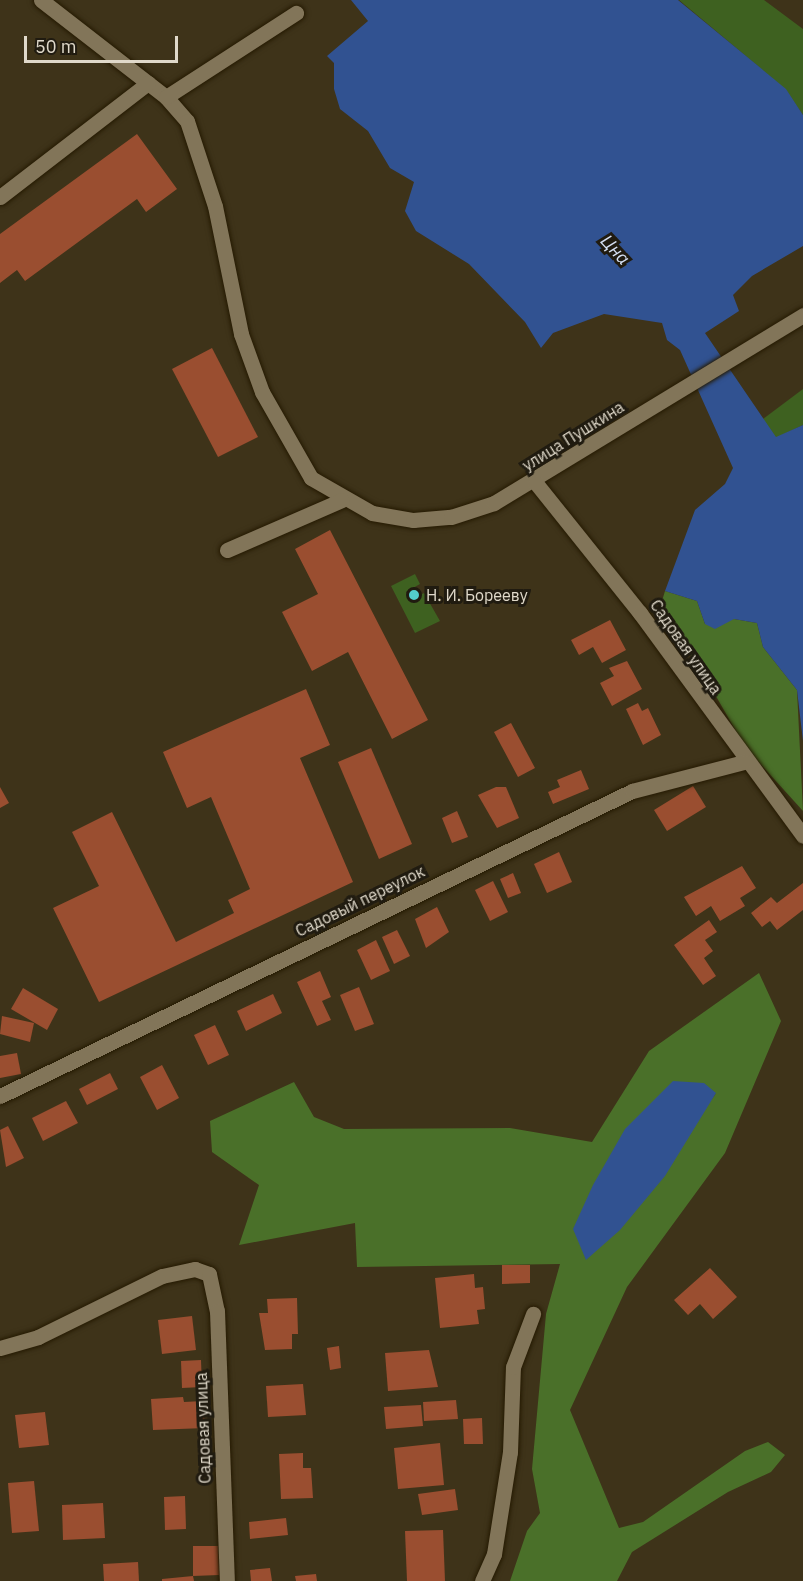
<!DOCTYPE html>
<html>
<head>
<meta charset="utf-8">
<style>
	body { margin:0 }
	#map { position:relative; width:803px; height:1581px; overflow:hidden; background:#3e3319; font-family:"IBM Plex Sans",sans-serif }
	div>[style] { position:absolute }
	.green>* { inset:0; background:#3e6120 }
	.forest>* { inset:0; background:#4a7029 }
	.water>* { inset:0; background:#315291 }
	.building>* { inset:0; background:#9a4e30 }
	.roads { filter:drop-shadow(0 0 2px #251a02) drop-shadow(0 0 2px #251a02) }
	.minor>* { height:15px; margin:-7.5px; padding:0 7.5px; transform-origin:7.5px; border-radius:7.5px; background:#827559 }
	.dots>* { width:16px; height:16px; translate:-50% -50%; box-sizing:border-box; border:3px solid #201b10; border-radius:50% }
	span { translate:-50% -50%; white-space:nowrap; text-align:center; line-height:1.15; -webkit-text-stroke:6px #201b10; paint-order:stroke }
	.street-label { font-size:16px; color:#e0d9ca }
	.poi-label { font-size:16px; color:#e0d9ca }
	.left { translate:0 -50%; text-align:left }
	.water-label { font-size:18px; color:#d6e1f4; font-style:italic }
	.scale { position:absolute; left:24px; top:36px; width:154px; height:27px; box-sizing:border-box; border:3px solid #e0d9ca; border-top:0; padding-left:8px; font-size:18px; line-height:21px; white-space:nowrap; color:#e0d9ca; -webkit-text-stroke:4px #201b10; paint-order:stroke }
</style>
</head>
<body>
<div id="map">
	<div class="green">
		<i style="clip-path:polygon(679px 0,764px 0,803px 29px,803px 115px,785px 89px)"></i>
		<i style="clip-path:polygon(803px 389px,803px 425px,776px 438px,763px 419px)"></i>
		<i style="clip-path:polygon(415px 574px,420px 584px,406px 592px,411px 600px,424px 593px,440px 621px,415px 633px,391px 586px)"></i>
	</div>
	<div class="forest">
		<i style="clip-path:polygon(665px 591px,697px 601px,705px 624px,734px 619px,757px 623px,763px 647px,797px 690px,803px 811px,745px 747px,697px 663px,658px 614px)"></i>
		<i style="clip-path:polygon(evenodd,759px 973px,781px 1021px,725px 1153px,627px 1287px,570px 1410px,619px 1528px,643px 1522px,745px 1451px,768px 1442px,785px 1455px,771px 1472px,728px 1492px,632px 1552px,617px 1581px,510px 1581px,527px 1531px,540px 1513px,532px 1469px,546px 1314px,560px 1264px,357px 1267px,355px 1223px,239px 1245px,259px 1185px,212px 1152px,210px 1121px,294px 1082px,314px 1117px,344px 1129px,510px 1128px,592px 1142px,649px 1051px,759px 973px,716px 1093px,690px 1131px,573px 1229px,716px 1093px)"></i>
	</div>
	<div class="water">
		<i style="clip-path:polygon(351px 0,678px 0,786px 89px,803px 115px,803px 246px,752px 276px,733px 295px,739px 311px,705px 333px,776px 437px,803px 425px,803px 741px,797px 690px,763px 647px,757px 623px,734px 619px,715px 629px,705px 624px,697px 601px,665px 591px,695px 510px,725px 484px,733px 468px,680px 350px,667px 340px,662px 323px,604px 314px,553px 333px,541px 348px,525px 322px,469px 264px,416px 231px,405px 211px,414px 182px,390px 168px,368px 131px,340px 109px,334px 89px,334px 63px,327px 56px,368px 21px)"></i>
		<i style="clip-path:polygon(673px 1081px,704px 1083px,716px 1093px,665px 1176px,620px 1230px,586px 1260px,573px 1229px,593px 1185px,625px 1129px)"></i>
	</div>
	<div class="building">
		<i style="clip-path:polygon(137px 134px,177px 189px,146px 212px,137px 199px,25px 281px,17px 270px,0 283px,0 234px)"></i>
		<i style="clip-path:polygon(212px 348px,258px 437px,218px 457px,172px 369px)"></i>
		<i style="clip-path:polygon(330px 530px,428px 720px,392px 739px,348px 652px,312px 671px,282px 612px,318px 594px,295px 549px)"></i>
		<i style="clip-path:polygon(610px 620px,626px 650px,602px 663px,593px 647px,579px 655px,571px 640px)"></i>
		<i style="clip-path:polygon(627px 661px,642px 689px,612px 706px,600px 683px,614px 676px,609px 668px)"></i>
		<i style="clip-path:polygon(306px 689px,330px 745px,300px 758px,353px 882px,99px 1002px,53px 908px,99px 886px,72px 832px,112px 812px,176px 942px,234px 913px,228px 900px,250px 889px,211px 797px,187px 808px,163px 752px)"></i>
		<i style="clip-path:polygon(638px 703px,642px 711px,648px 708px,661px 735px,643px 745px,626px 709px)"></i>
		<i style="clip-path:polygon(511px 723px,535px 768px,518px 777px,494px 732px)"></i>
		<i style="clip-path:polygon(371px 748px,412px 844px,379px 859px,338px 762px)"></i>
		<i style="clip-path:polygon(581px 770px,589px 789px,553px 804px,548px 792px,560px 787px,557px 780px)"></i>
		<i style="clip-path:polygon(693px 786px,706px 807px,667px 831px,654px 810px)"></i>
		<i style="clip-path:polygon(0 787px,9px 803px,0 808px)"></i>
		<i style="clip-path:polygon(496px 787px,506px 787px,519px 818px,497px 828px,478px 795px)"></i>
		<i style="clip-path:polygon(457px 811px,468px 837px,452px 843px,442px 818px)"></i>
		<i style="clip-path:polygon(559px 852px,572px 882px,547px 893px,534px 864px)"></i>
		<i style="clip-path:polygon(742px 866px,756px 888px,740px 898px,745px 906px,720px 921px,711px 906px,696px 916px,684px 897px)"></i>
		<i style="clip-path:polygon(513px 873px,521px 893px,508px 898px,500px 879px)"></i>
		<i style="clip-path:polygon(493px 881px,508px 912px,490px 921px,475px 890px)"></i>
		<i style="clip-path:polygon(803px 883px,803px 910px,777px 930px,770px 921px,762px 927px,751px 913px,771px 897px,777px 903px)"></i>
		<i style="clip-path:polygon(437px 907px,449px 932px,426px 948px,415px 919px)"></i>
		<i style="clip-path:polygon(709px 920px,717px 932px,705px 940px,713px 951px,704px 958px,716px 976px,703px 985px,674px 945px)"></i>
		<i style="clip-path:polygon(397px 930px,410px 956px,394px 964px,382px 937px)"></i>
		<i style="clip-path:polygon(376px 940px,390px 971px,371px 980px,357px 950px)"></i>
		<i style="clip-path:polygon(320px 971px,331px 997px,322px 1001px,331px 1020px,317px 1026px,297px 982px)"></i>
		<i style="clip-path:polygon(359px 987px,374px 1024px,355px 1031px,340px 995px)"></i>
		<i style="clip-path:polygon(23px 988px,58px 1009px,47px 1030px,11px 1009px)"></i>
		<i style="clip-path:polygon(273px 994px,282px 1013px,246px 1031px,237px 1011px)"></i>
		<i style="clip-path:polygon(2px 1016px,34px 1023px,30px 1042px,0 1034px)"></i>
		<i style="clip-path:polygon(215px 1025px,229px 1055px,208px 1065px,194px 1035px)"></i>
		<i style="clip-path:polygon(17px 1053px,21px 1074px,0 1078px,0 1056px)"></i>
		<i style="clip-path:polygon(162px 1065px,179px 1098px,157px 1110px,140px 1077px)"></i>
		<i style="clip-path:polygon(110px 1073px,118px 1089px,87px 1105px,79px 1089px)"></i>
		<i style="clip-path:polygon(66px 1101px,78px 1123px,43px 1141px,32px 1118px)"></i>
		<i style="clip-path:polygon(8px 1126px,24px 1158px,6px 1167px,0 1130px)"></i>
		<i style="clip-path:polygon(502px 1265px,530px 1265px,530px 1283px,502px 1284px)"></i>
		<i style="clip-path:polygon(710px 1268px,737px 1297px,713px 1319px,700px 1304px,688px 1315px,674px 1300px)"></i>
		<i style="clip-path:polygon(474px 1274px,475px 1288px,483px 1287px,485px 1309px,477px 1310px,479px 1324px,440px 1328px,435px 1278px)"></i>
		<i style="clip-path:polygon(297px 1298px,298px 1334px,292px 1334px,292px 1349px,265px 1350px,259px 1313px,268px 1313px,267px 1299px)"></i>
		<i style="clip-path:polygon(192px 1316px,196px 1350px,162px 1354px,158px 1320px)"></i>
		<i style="clip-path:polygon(339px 1346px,341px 1368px,330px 1370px,327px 1348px)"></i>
		<i style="clip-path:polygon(429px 1350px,438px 1387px,388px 1391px,385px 1353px)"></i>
		<i style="clip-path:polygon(201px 1360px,202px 1387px,182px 1388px,181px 1361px)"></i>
		<i style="clip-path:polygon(303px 1384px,306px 1415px,268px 1417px,266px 1386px)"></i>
		<i style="clip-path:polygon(183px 1397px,184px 1402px,203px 1401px,205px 1428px,153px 1430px,151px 1399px)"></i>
		<i style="clip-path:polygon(456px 1400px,458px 1419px,424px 1421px,423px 1402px)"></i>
		<i style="clip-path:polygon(421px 1405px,423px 1426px,386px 1429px,384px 1407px)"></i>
		<i style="clip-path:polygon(45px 1412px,49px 1445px,19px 1448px,15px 1415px)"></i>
		<i style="clip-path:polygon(482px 1418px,483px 1444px,464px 1444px,463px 1419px)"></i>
		<i style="clip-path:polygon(440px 1443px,444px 1485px,398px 1489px,394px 1448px)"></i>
		<i style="clip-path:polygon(303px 1453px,303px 1468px,311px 1468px,313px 1498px,281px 1499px,279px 1454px)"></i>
		<i style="clip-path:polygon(34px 1481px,39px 1531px,12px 1533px,8px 1483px)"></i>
		<i style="clip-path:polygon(455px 1489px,458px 1510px,422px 1515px,418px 1494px)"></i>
		<i style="clip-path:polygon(185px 1496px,186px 1529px,165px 1530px,164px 1497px)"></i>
		<i style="clip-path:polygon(103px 1503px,105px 1538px,63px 1540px,62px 1505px)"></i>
		<i style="clip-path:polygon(286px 1518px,288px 1535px,250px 1539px,249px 1522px)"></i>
		<i style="clip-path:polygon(443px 1530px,445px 1581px,407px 1581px,405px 1531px)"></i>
		<i style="clip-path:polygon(193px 1546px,218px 1546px,219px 1575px,193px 1576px)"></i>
		<i style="clip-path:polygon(138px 1562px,139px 1581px,104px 1581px,103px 1564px)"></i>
		<i style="clip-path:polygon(270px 1568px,272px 1581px,251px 1581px,250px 1570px)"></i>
		<i style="clip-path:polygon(316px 1574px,317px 1581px,296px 1581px,295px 1576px)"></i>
		<i style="clip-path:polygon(193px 1576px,194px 1581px,162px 1581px,162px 1579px)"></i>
	</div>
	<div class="roads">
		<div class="minor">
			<i style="left:41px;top:0;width:158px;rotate:37.8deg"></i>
			<i style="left:166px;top:97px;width:32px;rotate:49deg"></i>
			<i style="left:187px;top:121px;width:89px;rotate:71.8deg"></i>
			<i style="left:215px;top:206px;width:131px;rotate:78.5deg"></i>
			<i style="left:241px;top:334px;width:62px;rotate:70.1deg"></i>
			<i style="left:262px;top:392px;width:99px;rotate:60.3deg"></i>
			<i style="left:311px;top:478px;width:70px;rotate:29.8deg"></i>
			<i style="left:372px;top:513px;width:42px;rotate:9.7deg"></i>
			<i style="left:413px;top:520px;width:38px;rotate:-5deg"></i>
			<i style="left:451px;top:517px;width:45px;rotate:-18deg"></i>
			<i style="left:494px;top:503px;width:362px;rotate:-31.3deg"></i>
			<i style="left:166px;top:97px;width:155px;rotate:-32.9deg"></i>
			<i style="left:0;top:197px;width:187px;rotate:-37.6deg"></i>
			<i style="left:535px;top:482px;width:168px;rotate:51.3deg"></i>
			<i style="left:640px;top:613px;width:276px;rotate:53.8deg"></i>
			<i style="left:227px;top:550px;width:125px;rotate:-23.5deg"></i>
			<i style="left:0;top:1096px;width:702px;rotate:-25.76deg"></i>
			<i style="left:632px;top:791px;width:116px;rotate:-14.5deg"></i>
			<i style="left:0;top:1348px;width:40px;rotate:-16deg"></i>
			<i style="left:38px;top:1337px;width:138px;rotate:-26.2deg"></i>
			<i style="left:162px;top:1276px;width:34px;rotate:-12deg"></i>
			<i style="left:195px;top:1269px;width:15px;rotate:20deg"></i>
			<i style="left:209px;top:1274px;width:38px;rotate:78deg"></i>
			<i style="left:217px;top:1311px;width:270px;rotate:87.9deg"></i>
			<i style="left:482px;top:1581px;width:30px;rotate:-66deg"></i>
			<i style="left:494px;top:1554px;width:103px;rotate:-81.1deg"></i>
			<i style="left:510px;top:1452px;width:85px;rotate:-88deg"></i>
			<i style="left:513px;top:1367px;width:57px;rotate:-69.3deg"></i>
		</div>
	</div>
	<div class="dots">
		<i style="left:414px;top:595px;background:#53cdcb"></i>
	</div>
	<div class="street-label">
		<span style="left:573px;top:436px;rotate:-32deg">улица Пушкина</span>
		<span style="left:686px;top:647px;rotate:55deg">Садовая улица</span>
		<span style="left:360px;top:901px;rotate:-26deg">Садовый переулок</span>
		<span style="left:203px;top:1428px;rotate:-92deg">Садовая улица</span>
	</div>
	<div class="poi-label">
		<span class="left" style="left:426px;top:595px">Н. И. Борееву</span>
	</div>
	<div class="water-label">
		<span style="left:615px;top:250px;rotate:47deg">Цна</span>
	</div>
	<div class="scale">50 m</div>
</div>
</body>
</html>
